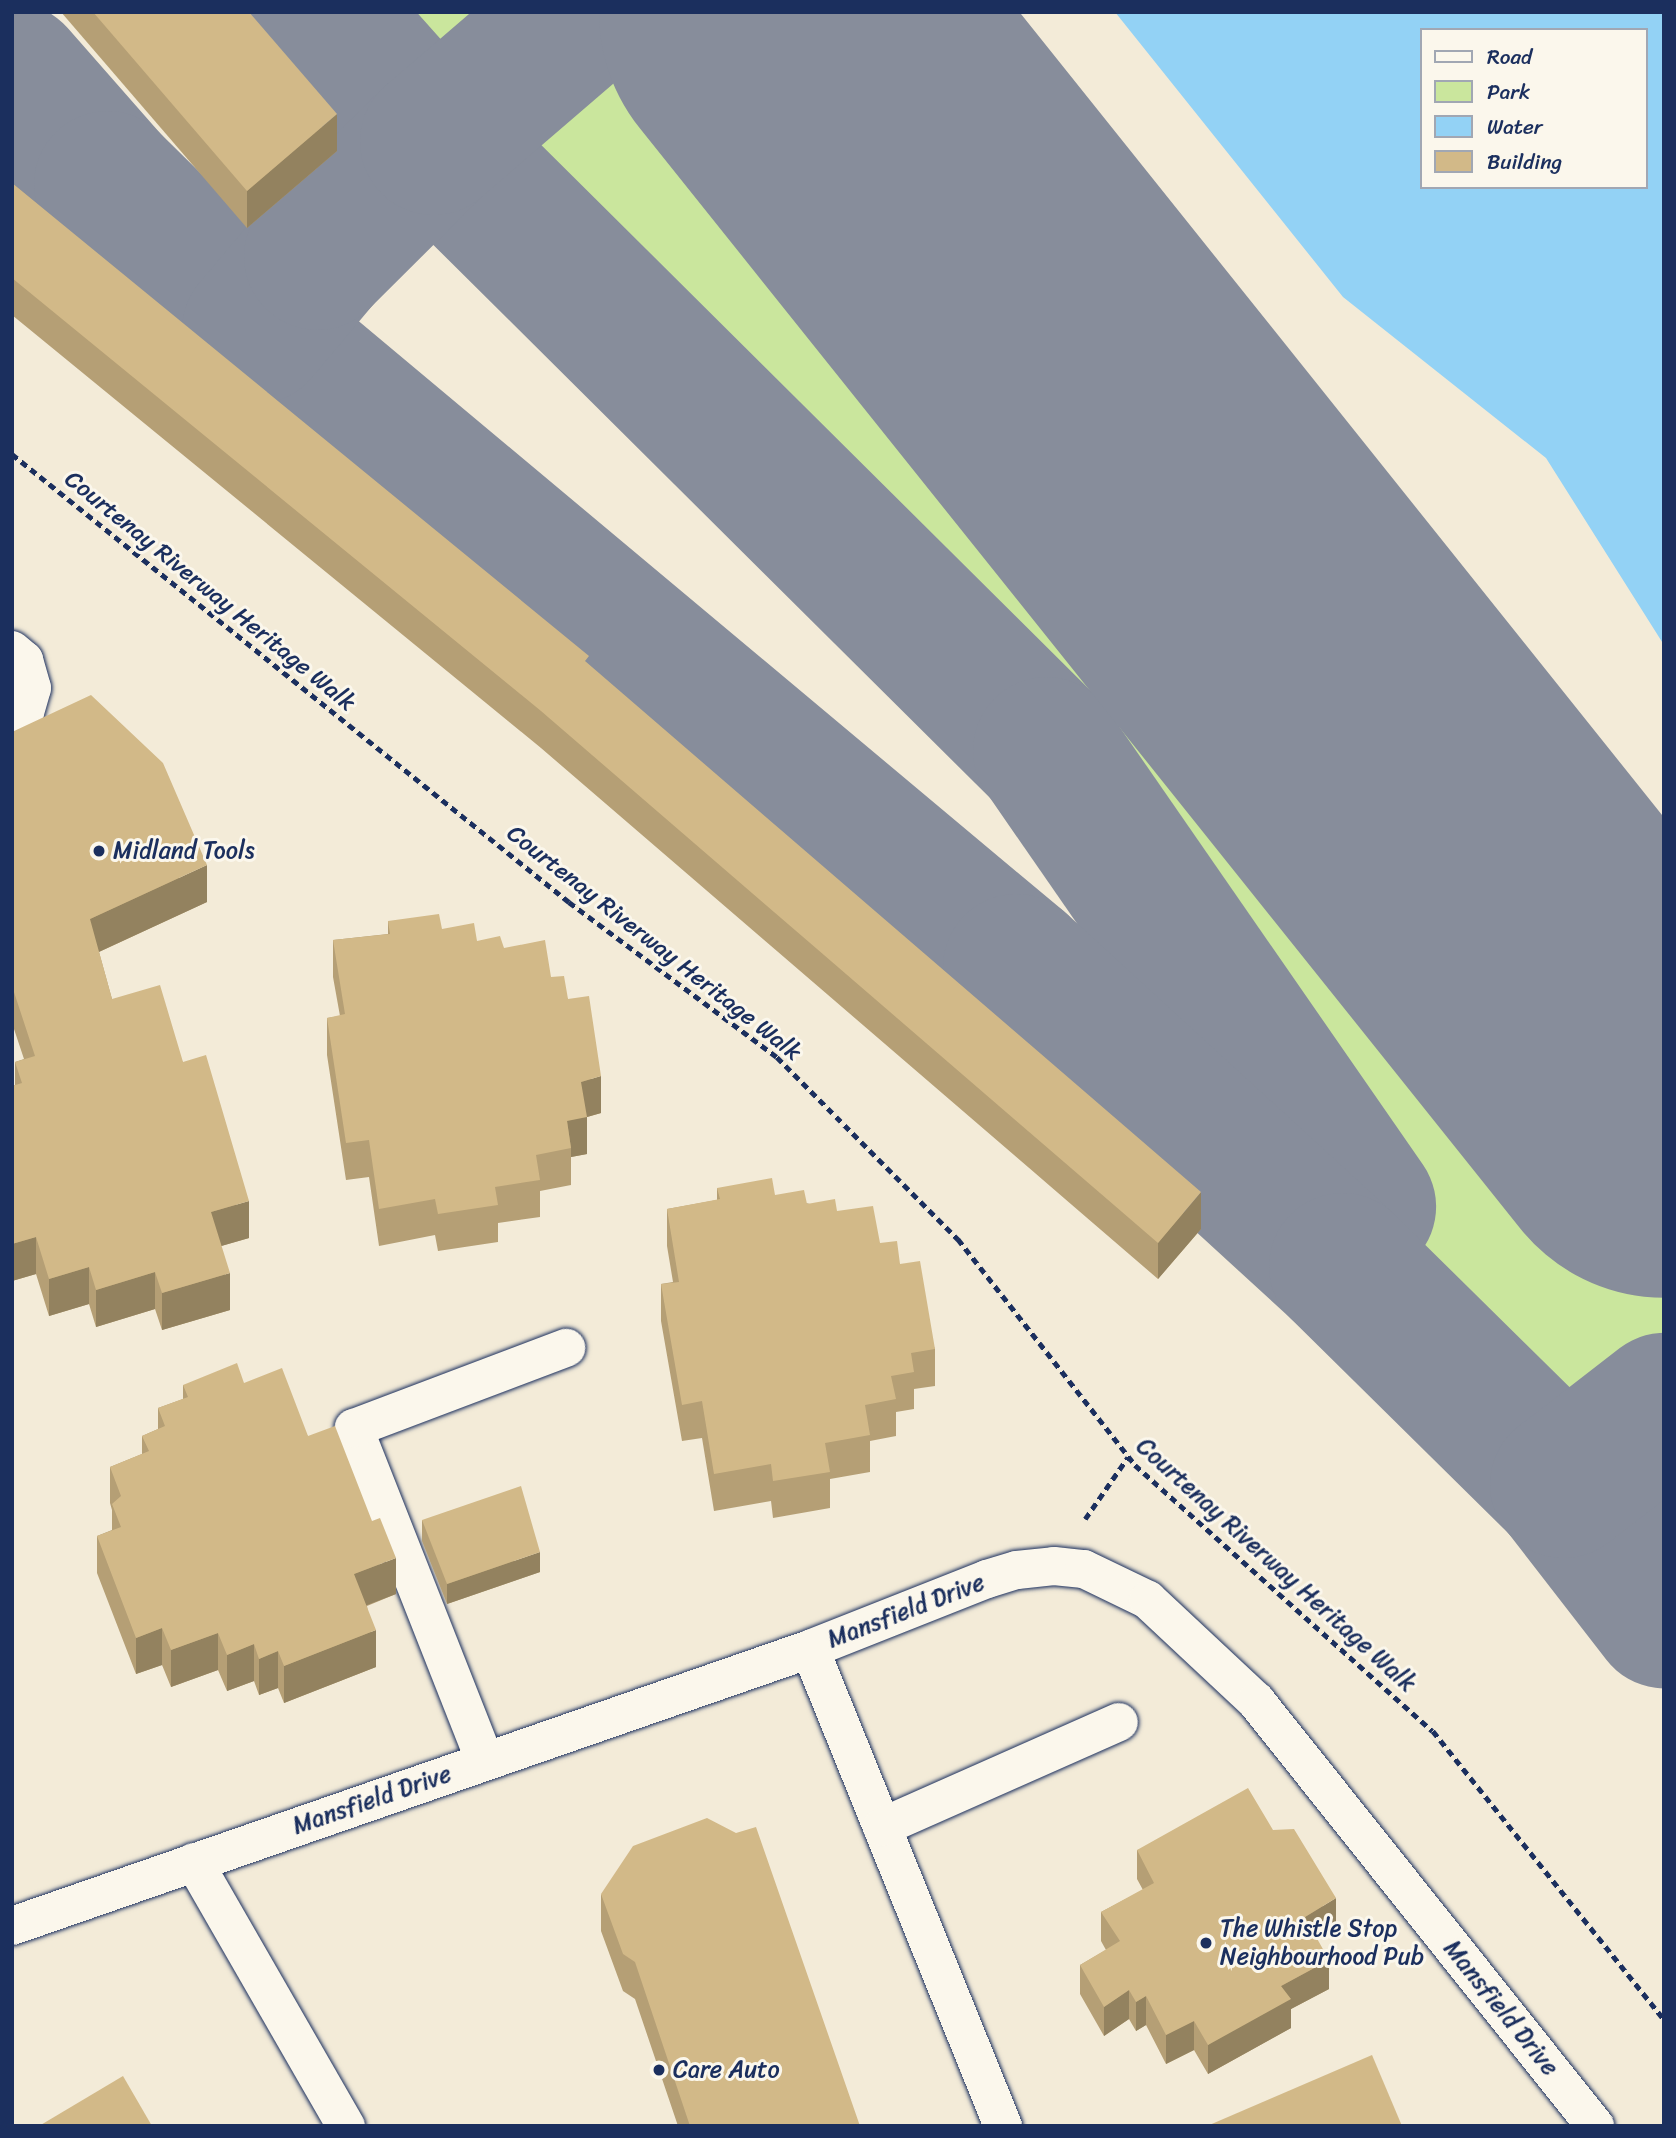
<!DOCTYPE html>
<html>
<head>
<meta charset="utf-8">
<style>
	body { margin:0 }
	#map { position:relative; width:1676px; height:2138px; overflow:hidden; background:#f3ebd8; font-family:Sriracha,sans-serif }
	div>[style] { position:absolute }
	.green>* { inset:0; background:#cae69d }
	.water>* { inset:0; background:#93d2f5 }
	.taxiway>* { height:147px; margin:-73.5px; padding:0 73.5px; transform-origin:73.5px; border-radius:73.5px; background:#878d9b }
	.runway>* { height:369px; margin:-184.5px; padding:0 184.5px; transform-origin:184.5px; border-radius:184.5px; background:#878d9b }
	.path>* { height:4.5px; margin-top:-2.25px; transform-origin:0; background:repeating-linear-gradient(90deg,#1b2f5e 0 7px,transparent 0 12px) }
	.roads { filter:drop-shadow(0 0 2px #1b2f5e) drop-shadow(0 0 2px #1b2f5e) }
	.minor>* { height:38px; margin:-19px; padding:0 19px; transform-origin:19px; border-radius:19px; background:#fbf7ec }
	.wall>* { inset:0; background:#b59f75 }
	.shaded-wall>* { inset:0; background:#93825f }
	.building>* { inset:0; background:#d2b988 }
	.dots>* { width:19px; height:19px; translate:-50% -50%; box-sizing:border-box; border:4px solid #fbf7ec; border-radius:50% }
	span { translate:-50% -50%; white-space:nowrap; text-align:center; line-height:1.15; -webkit-text-stroke:6px #fbf7ec; paint-order:stroke }
	.street-label { font-size:24px; color:#1b2f5e }
	.poi-label { font-size:24px; color:#1b2f5e }
	.left { translate:0 -50%; text-align:left }
	.frame { position:absolute; inset:0; border:14px solid #1b2f5e; pointer-events:none }
	.legend { position:absolute; left:1420px; top:28px; width:228px; height:161px; box-sizing:border-box; background:#fbf7ec; border:2px solid #a1a7b3; margin:0; padding:9px 12px; list-style:none; font-size:21px; color:#1b2f5e }
	.legend li { display:flex; align-items:center; gap:14px; height:35px }
	.legend b { width:35px; border:2px solid #a1a7b3 }
</style>
</head>
<body>
<div id="map">
	<div class="green">
		<i style="clip-path:polygon(338px 12px,544px 12px,454px 94px,432px 97px,407px 90px)"></i>
		<i style="clip-path:polygon(622px 12px,696px 12px,1664px 1221px,1664px 1366px,1579px 1429px,1558px 1436px,1522px 1410px,1056px 728px,476px 145px)"></i>
		<i style="clip-path:polygon(881px 12px,1013px 12px,1664px 834px,1664px 1000px)"></i>
		<i style="clip-path:polygon(1664px 1420px,1664px 1592px,1606px 1520px,1596px 1487px,1603px 1466px)"></i>
	</div>
	<div class="water">
		<i style="clip-path:polygon(evenodd,1115px 12px,1664px 12px,1664px 645px,1546px 458px,1343px 297px,1115px 12px,1422px 30px,1646px 30px,1646px 187px,1422px 187px,1422px 30px)"></i>
	</div>
	<div class="taxiway">
		<i style="left:318px;top:12px;width:173px;rotate:48.3deg"></i>
		<i style="left:433px;top:141px;width:864px;rotate:44.81deg"></i>
		<i style="left:1046px;top:750px;width:555px;rotate:55.28deg"></i>
		<i style="left:12px;top:76px;width:144px;rotate:48.7deg"></i>
		<i style="left:107px;top:184px;width:208px;rotate:44.6deg"></i>
		<i style="left:255px;top:330px;width:992px;rotate:39.93deg"></i>
		<i style="left:1016px;top:967px;width:442px;rotate:42.5deg"></i>
		<i style="left:1342px;top:1266px;width:310px;rotate:44.6deg"></i>
		<i style="left:1563px;top:1484px;width:165px;rotate:52.2deg"></i>
		<i style="left:255px;top:330px;width:97px;rotate:-50deg"></i>
		<i style="left:317px;top:256px;width:163px;rotate:-44.8deg"></i>
		<i style="left:433px;top:141px;width:198px;rotate:-40.7deg"></i>
		<i style="left:1563px;top:1484px;width:128px;rotate:-37.7deg"></i>
	</div>
	<div class="runway">
		<i style="left:783px;top:12px;width:1410px;rotate:51.33deg"></i>
	</div>
	<div class="path">
		<i style="left:12px;top:454px;width:715px;rotate:38.81deg"></i>
		<i style="left:569px;top:902px;width:259px;rotate:36.7deg"></i>
		<i style="left:777px;top:1057px;width:257px;rotate:45.2deg"></i>
		<i style="left:958px;top:1239px;width:287px;rotate:51.9deg"></i>
		<i style="left:1135px;top:1465px;width:399px;rotate:41.8deg"></i>
		<i style="left:1433px;top:1731px;width:369px;rotate:51.3deg"></i>
		<i style="left:1085px;top:1519px;width:75px;rotate:-55.3deg"></i>
	</div>
	<div class="roads">
		<div class="minor">
			<i style="left:12px;top:650px;width:16px;rotate:40deg"></i>
			<i style="left:24px;top:660px;width:29px;rotate:74deg"></i>
			<i style="left:32px;top:688px;width:25px;rotate:106deg"></i>
			<i style="left:25px;top:712px;width:16px;rotate:145deg"></i>
			<i style="left:810px;top:1649px;width:515px;rotate:67.97deg"></i>
			<i style="left:485px;top:1761px;width:358px;rotate:-111.5deg"></i>
			<i style="left:354px;top:1428px;width:227px;rotate:-20.7deg"></i>
			<i style="left:882px;top:1827px;width:259px;rotate:-23.9deg"></i>
			<i style="left:194px;top:1862px;width:305px;rotate:60.1deg"></i>
			<i style="left:12px;top:1926px;width:845px;rotate:-19.14deg"></i>
			<i style="left:810px;top:1649px;width:190px;rotate:-21.6deg"></i>
			<i style="left:987px;top:1579px;width:31px;rotate:-17deg"></i>
			<i style="left:1017px;top:1570px;width:37px;rotate:-6deg"></i>
			<i style="left:1054px;top:1566px;width:30px;rotate:6deg"></i>
			<i style="left:1084px;top:1569px;width:71px;rotate:25.8deg"></i>
			<i style="left:1148px;top:1600px;width:148px;rotate:43.1deg"></i>
			<i style="left:1256px;top:1701px;width:544px;rotate:51.42deg"></i>
		</div>
	</div>
	<div class="wall">
		<i style="clip-path:polygon(61px 12px,249px 12px,337px 151px,247px 228px)"></i>
		<i style="clip-path:polygon(12px 183px,589px 665px,1201px 1229px,1158px 1279px,541px 748px,12px 315px)"></i>
		<i style="clip-path:polygon(12px 732px,207px 902px,99px 952px,112px 999px,183px 1062px,249px 1238px,221px 1246px,230px 1310px,162px 1330px,155px 1309px,96px 1327px,89px 1304px,49px 1316px,36px 1274px,12px 1281px,12px 1086px,15px 1085px,15px 1062px,24px 1059px,12px 1023px)"></i>
		<i style="clip-path:polygon(388px 921px,442px 929px,477px 941px,504px 948px,551px 977px,568px 999px,601px 1113px,587px 1117px,587px 1154px,571px 1157px,571px 1185px,540px 1191px,540px 1217px,498px 1223px,498px 1242px,438px 1251px,435px 1235px,379px 1246px,369px 1177px,346px 1180px,327px 1055px,327px 1018px,340px 1016px,333px 977px,333px 940px,388px 934px)"></i>
		<i style="clip-path:polygon(717px 1188px,775px 1195px,837px 1211px,880px 1243px,900px 1264px,935px 1349px,935px 1386px,914px 1389px,914px 1409px,896px 1412px,896px 1436px,870px 1441px,870px 1472px,830px 1479px,830px 1508px,773px 1518px,771px 1501px,714px 1511px,702px 1438px,682px 1441px,661px 1321px,661px 1284px,673px 1282px,667px 1246px,667px 1209px,717px 1200px)"></i>
		<i style="clip-path:polygon(244px 1383px,308px 1436px,396px 1594px,367px 1606px,376px 1667px,284px 1703px,278px 1688px,259px 1695px,254px 1681px,227px 1691px,218px 1670px,171px 1687px,162px 1665px,136px 1674px,97px 1573px,97px 1536px,112px 1530px,112px 1510px,110px 1503px,110px 1467px,142px 1454px,142px 1436px,158px 1429px,158px 1408px,183px 1399px,183px 1385px)"></i>
		<i style="clip-path:polygon(422px 1520px,540px 1572px,447px 1604px,422px 1541px)"></i>
		<i style="clip-path:polygon(1273px 1830px,1336px 1927px,1317px 1938px,1329px 1989px,1291px 2009px,1291px 2028px,1208px 2074px,1194px 2050px,1166px 2064px,1146px 2025px,1136px 2031px,1129px 2019px,1104px 2036px,1080px 1994px,1080px 1965px,1106px 1950px,1101px 1941px,1101px 1912px,1143px 1890px,1137px 1879px,1137px 1850px)"></i>
		<i style="clip-path:polygon(601px 1894px,860px 2126px,678px 2126px,635px 1999px,623px 1991px,601px 1931px)"></i>
	</div>
	<div class="shaded-wall">
		<i style="clip-path:polygon(337px 114px,337px 151px,247px 228px,247px 191px)"></i>
		<i style="clip-path:polygon(207px 865px,207px 902px,90px 956px,90px 919px)"></i>
		<i style="clip-path:polygon(601px 1076px,601px 1113px,587px 1117px,587px 1154px,571px 1157px,571px 1148px,567px 1121px,581px 1082px)"></i>
		<i style="clip-path:polygon(1201px 1192px,1201px 1229px,1158px 1279px,1158px 1243px)"></i>
		<i style="clip-path:polygon(249px 1201px,249px 1238px,211px 1249px,211px 1212px)"></i>
		<i style="clip-path:polygon(36px 1237px,36px 1274px,12px 1281px,12px 1244px)"></i>
		<i style="clip-path:polygon(89px 1267px,89px 1304px,49px 1316px,49px 1279px)"></i>
		<i style="clip-path:polygon(155px 1272px,155px 1309px,96px 1327px,96px 1290px)"></i>
		<i style="clip-path:polygon(230px 1273px,230px 1310px,162px 1330px,162px 1293px)"></i>
		<i style="clip-path:polygon(540px 1552px,540px 1572px,447px 1604px,447px 1584px)"></i>
		<i style="clip-path:polygon(396px 1558px,396px 1594px,354px 1610px,354px 1574px)"></i>
		<i style="clip-path:polygon(162px 1628px,162px 1665px,136px 1674px,136px 1638px)"></i>
		<i style="clip-path:polygon(376px 1630px,376px 1667px,284px 1703px,284px 1666px)"></i>
		<i style="clip-path:polygon(218px 1633px,218px 1670px,171px 1687px,171px 1650px)"></i>
		<i style="clip-path:polygon(254px 1644px,254px 1681px,227px 1691px,227px 1655px)"></i>
		<i style="clip-path:polygon(278px 1651px,278px 1688px,259px 1695px,259px 1659px)"></i>
		<i style="clip-path:polygon(1336px 1898px,1336px 1927px,1305px 1946px,1305px 1917px)"></i>
		<i style="clip-path:polygon(1329px 1960px,1329px 1989px,1291px 2009px,1291px 2028px,1208px 2074px,1208px 2045px,1281px 1986px)"></i>
		<i style="clip-path:polygon(1129px 1990px,1129px 2019px,1104px 2036px,1104px 2007px)"></i>
		<i style="clip-path:polygon(1146px 1996px,1146px 2025px,1136px 2031px,1136px 2002px)"></i>
		<i style="clip-path:polygon(1194px 2021px,1194px 2050px,1166px 2064px,1166px 2035px)"></i>
	</div>
	<div class="building">
		<i style="clip-path:polygon(93px 12px,249px 12px,337px 114px,247px 191px)"></i>
		<i style="clip-path:polygon(12px 183px,589px 656px,585px 661px,1201px 1192px,1158px 1243px,541px 711px,12px 278px)"></i>
		<i style="clip-path:polygon(91px 695px,163px 763px,207px 865px,90px 919px,112px 999px,160px 985px,183px 1062px,206px 1055px,249px 1201px,211px 1212px,230px 1273px,162px 1293px,155px 1272px,96px 1290px,89px 1267px,49px 1279px,36px 1237px,12px 1244px,12px 1086px,22px 1083px,15px 1062px,35px 1056px,12px 986px,12px 732px)"></i>
		<i style="clip-path:polygon(439px 914px,442px 929px,474px 923px,477px 941px,500px 936px,504px 948px,545px 940px,551px 977px,564px 976px,568px 999px,589px 996px,601px 1076px,581px 1082px,587px 1117px,567px 1121px,571px 1148px,536px 1155px,540px 1180px,495px 1187px,498px 1205px,438px 1214px,435px 1199px,379px 1209px,369px 1140px,346px 1143px,327px 1018px,345px 1014px,333px 940px,390px 934px,388px 921px)"></i>
		<i style="clip-path:polygon(772px 1178px,775px 1195px,804px 1190px,807px 1204px,835px 1199px,837px 1211px,873px 1206px,880px 1243px,897px 1241px,900px 1264px,920px 1261px,935px 1349px,911px 1353px,914px 1372px,891px 1376px,896px 1399px,865px 1405px,870px 1435px,825px 1443px,830px 1472px,773px 1481px,771px 1464px,714px 1474px,702px 1401px,682px 1405px,661px 1284px,679px 1282px,667px 1209px,720px 1199px,717px 1188px)"></i>
		<i style="clip-path:polygon(237px 1363px,244px 1383px,282px 1368px,308px 1436px,335px 1426px,372px 1521px,380px 1518px,396px 1558px,354px 1574px,376px 1630px,284px 1666px,278px 1651px,259px 1659px,254px 1644px,227px 1655px,218px 1633px,171px 1650px,162px 1628px,136px 1638px,97px 1536px,121px 1527px,112px 1504px,121px 1496px,110px 1467px,149px 1451px,142px 1436px,165px 1426px,158px 1408px,188px 1397px,183px 1385px)"></i>
		<i style="clip-path:polygon(521px 1486px,540px 1552px,447px 1584px,422px 1520px)"></i>
		<i style="clip-path:polygon(1248px 1788px,1273px 1830px,1294px 1829px,1336px 1898px,1305px 1917px,1329px 1960px,1281px 1986px,1291px 1999px,1208px 2045px,1194px 2021px,1166px 2035px,1146px 1996px,1136px 2002px,1129px 1990px,1104px 2007px,1080px 1965px,1120px 1941px,1101px 1912px,1154px 1883px,1137px 1850px)"></i>
		<i style="clip-path:polygon(707px 1818px,736px 1833px,756px 1827px,860px 2126px,690px 2126px,635px 1962px,623px 1954px,601px 1894px,633px 1846px)"></i>
		<i style="clip-path:polygon(1372px 2055px,1402px 2126px,1207px 2126px)"></i>
		<i style="clip-path:polygon(123px 2076px,152px 2126px,39px 2126px)"></i>
	</div>
	<div class="dots">
		<i style="left:99px;top:851px;background:#1b2f5e"></i>
		<i style="left:1206px;top:1943px;background:#1b2f5e"></i>
		<i style="left:659px;top:2070px;background:#1b2f5e"></i>
	</div>
	<div class="street-label">
		<span style="left:210px;top:591px;rotate:39deg">Courtenay Riverway Heritage Walk</span>
		<span style="left:654px;top:943px;rotate:38deg">Courtenay Riverway Heritage Walk</span>
		<span style="left:1276px;top:1565px;rotate:42deg">Courtenay Riverway Heritage Walk</span>
		<span style="left:906px;top:1611px;rotate:-21deg">Mansfield Drive</span>
		<span style="left:372px;top:1800px;rotate:-19deg">Mansfield Drive</span>
		<span style="left:1501px;top:2008px;rotate:51deg">Mansfield Drive</span>
	</div>
	<div class="poi-label">
		<span class="left" style="left:113px;top:851px">Midland Tools</span>
		<span class="left" style="left:1220px;top:1943px">The Whistle Stop<br>Neighbourhood Pub</span>
		<span class="left" style="left:673px;top:2070px">Care Auto</span>
	</div>
	<div class="frame"></div>
	<ul class="legend">
	<li><b style="height:9px;background:#fbf7ec"></b>Road</li>
	<li><b style="height:19px;background:#cae69d"></b>Park</li>
	<li><b style="height:19px;background:#93d2f5"></b>Water</li>
	<li><b style="height:19px;background:#d2b988"></b>Building</li>
	</ul>
</div>
</body>
</html>
